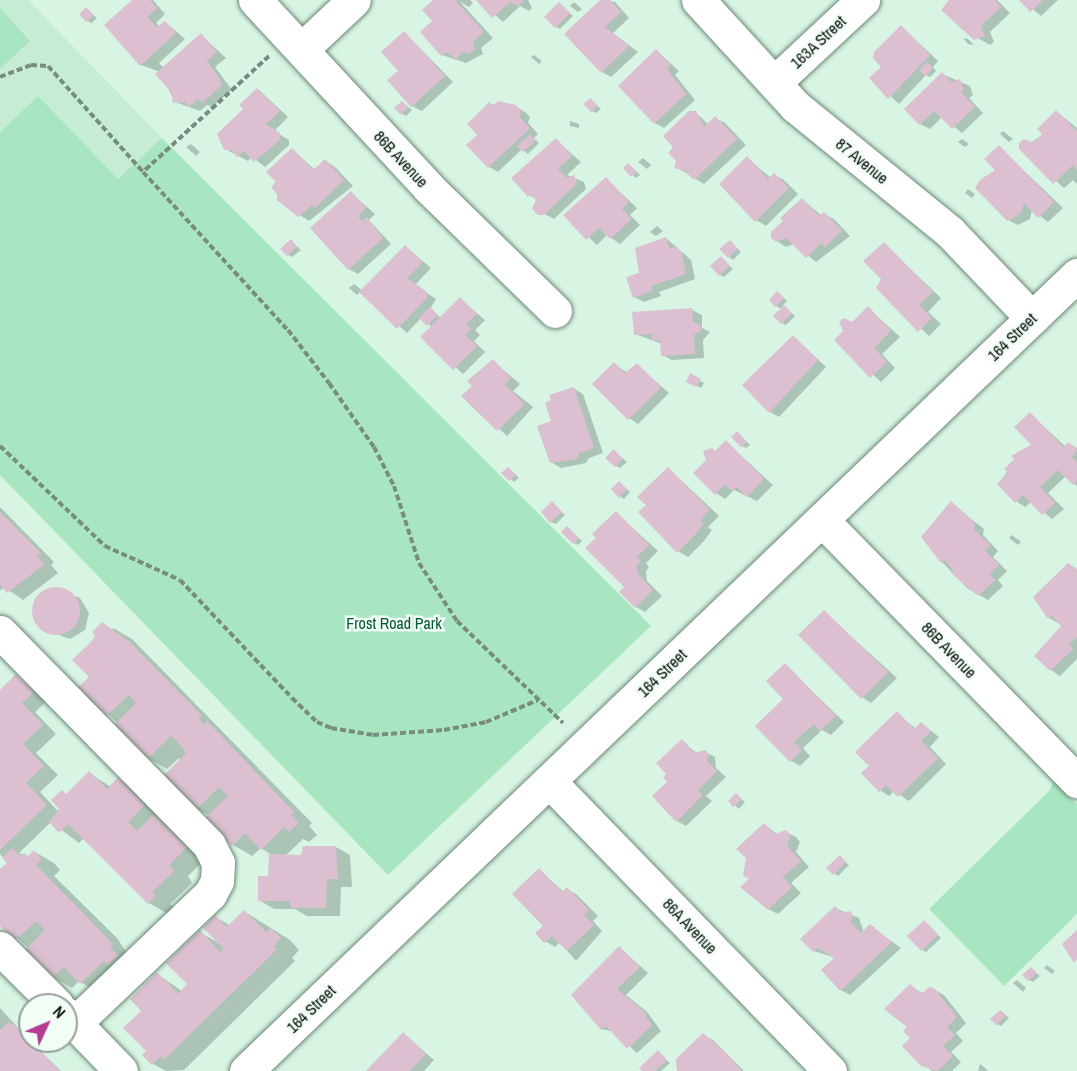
<!DOCTYPE html>
<html>
<head>
<meta charset="utf-8">
<style>
	body { margin:0 }
	#map { position:relative; width:1077px; height:1071px; overflow:hidden; background:#d8f5e3; font-family:"Archivo Narrow",sans-serif }
	div>[style] { position:absolute }
	.built>* { inset:0; background:#c7ecd5 }
	.green>* { inset:0; background:#a8e6c1 }
	.shadow>* { inset:0; background:#0003 }
	.building>* { inset:0; background:#dcbfd1 }
	.round { border-radius:50% }
	.path>* { height:4px; margin-top:-2px; transform-origin:0; background:repeating-linear-gradient(90deg,#788c80 0 6px,transparent 0 9px) }
	.roads { filter:drop-shadow(0 0 2px #6c8776) drop-shadow(0 0 2px #6c8776) }
	.minor>* { height:33px; margin:-16.5px; padding:0 16.5px; transform-origin:16.5px; border-radius:16.5px; background:#fff }
	span { translate:-50% -50%; white-space:nowrap; text-align:center; line-height:1.15; -webkit-text-stroke:5px #f2fdf6; paint-order:stroke }
	.street-label { font-size:16px; color:#08120c }
	.park-label { font-size:16px; color:#055836 }
	.north { position:absolute; left:18px; top:993px; width:60px; height:60px; box-sizing:border-box; background:#f2fdf6; border:2px solid #949f98; border-radius:50%; rotate:46deg; font-size:16px; font-weight:700; line-height:24px; text-align:center; color:#08120c }
	.north::after { content:''; display:block; margin:auto; width:21px; height:27px; background:#b43c92; clip-path:polygon(50% 0,100% 100%,50% 72%,0 100%) }
</style>
</head>
<body>
<div id="map">
	<div class="built">
		<i style="clip-path:polygon(0 0,28px 0,162px 138px,0 290px)"></i>
	</div>
	<div class="green">
		<i style="clip-path:polygon(0 8px,30px 41px,0 69px)"></i>
		<i style="clip-path:polygon(38px 96px,118px 179px,162px 138px,651px 626px,388px 875px,0 475px,0 132px)"></i>
		<i style="clip-path:polygon(1054px 781px,1077px 804px,1077px 914px,1004px 986px,929px 909px,1049px 791px)"></i>
	</div>
	<div class="shadow">
		<i style="clip-path:polygon(134px 0,153px 0,165px 14px,156px 23px,160px 27px,165px 22px,185px 39px,159px 63px,164px 68px,201px 35px,226px 58px,215px 67px,232px 90px,212px 107px,207px 105px,200px 111px,175px 102px,160px 72px,141px 65px)"></i>
		<i style="clip-path:polygon(435px 0,470px 0,473px 3px,469px 7px,460px 2px,493px 38px,481px 48px,483px 54px,466px 63px,442px 55px,434px 21px)"></i>
		<i style="clip-path:polygon(478px 0,528px 0,532px 8px,529px 11px,520px 6px,503px 22px)"></i>
		<i style="clip-path:polygon(602px 0,615px 2px,629px 18px,613px 33px,638px 52px,611px 77px,602px 72px)"></i>
		<i style="clip-path:polygon(952px 0,997px 0,1010px 13px,990px 32px,994px 42px,990px 45px,962px 29px,943px 10px)"></i>
		<i style="clip-path:polygon(1022px 0,1058px 0,1041px 16px)"></i>
		<i style="clip-path:polygon(574px 2px,582px 9px,578px 12px,570px 6px)"></i>
		<i style="clip-path:polygon(560px 4px,573px 16px,560px 29px,556px 27px)"></i>
		<i style="clip-path:polygon(86px 9px,97px 18px,92px 23px,87px 21px)"></i>
		<i style="clip-path:polygon(902px 27px,938px 61px,933px 67px,936px 71px,930px 77px,926px 75px,899px 104px,871px 78px,883px 67px)"></i>
		<i style="clip-path:polygon(405px 33px,453px 82px,422px 111px,412px 106px)"></i>
		<i style="clip-path:polygon(963px 38px,968px 39px,974px 45px,968px 44px)"></i>
		<i style="clip-path:polygon(657px 51px,679px 71px,675px 75px,695px 100px,664px 128px,655px 123px)"></i>
		<i style="clip-path:polygon(534px 55px,542px 61px,539px 64px,531px 57px)"></i>
		<i style="clip-path:polygon(942px 74px,970px 86px,973px 95px,969px 98px,983px 113px,962px 133px,942px 117px,930px 129px,920px 124px)"></i>
		<i style="clip-path:polygon(258px 89px,288px 117px,274px 131px,289px 140px,289px 145px,265px 167px,252px 157px,248px 161px,225px 149px)"></i>
		<i style="clip-path:polygon(590px 99px,601px 109px,596px 113px,592px 111px)"></i>
		<i style="clip-path:polygon(402px 102px,412px 110px,406px 116px,401px 113px)"></i>
		<i style="clip-path:polygon(489px 104px,515px 106px,525px 112px,530px 117px,528px 123px,538px 134px,534px 138px,539px 143px,528px 154px,522px 149px,498px 172px,489px 167px,479px 135px)"></i>
		<i style="clip-path:polygon(1057px 112px,1077px 128px,1077px 184px,1073px 180px,1064px 188px,1021px 149px,1044px 134px)"></i>
		<i style="clip-path:polygon(696px 113px,708px 124px,715px 118px,725px 123px,746px 145px,704px 184px,676px 167px)"></i>
		<i style="clip-path:polygon(570px 121px,579px 124px,579px 128px,570px 126px)"></i>
		<i style="clip-path:polygon(1003px 131px,1013px 139px,1009px 142px,1000px 134px)"></i>
		<i style="clip-path:polygon(962px 139px,969px 144px,965px 147px,958px 142px)"></i>
		<i style="clip-path:polygon(556px 140px,581px 162px,567px 175px,584px 182px,586px 189px,554px 219px,534px 208px,538px 200px,529px 195px)"></i>
		<i style="clip-path:polygon(191px 144px,200px 152px,196px 156px,186px 147px)"></i>
		<i style="clip-path:polygon(999px 147px,1063px 208px,1048px 222px,1032px 210px,1030px 219px,1018px 225px,1008px 220px,997px 170px)"></i>
		<i style="clip-path:polygon(292px 149px,315px 170px,325px 161px,335px 167px,353px 186px,309px 221px,281px 203px,273px 187px)"></i>
		<i style="clip-path:polygon(643px 158px,651px 165px,647px 169px,638px 162px)"></i>
		<i style="clip-path:polygon(747px 158px,771px 178px,775px 175px,784px 180px,798px 194px,766px 226px,756px 220px)"></i>
		<i style="clip-path:polygon(629px 165px,640px 175px,636px 178px,625px 168px)"></i>
		<i style="clip-path:polygon(606px 179px,637px 208px,630px 215px,640px 225px,620px 244px,607px 235px,597px 245px,566px 216px)"></i>
		<i style="clip-path:polygon(968px 189px,975px 194px,972px 198px,965px 193px)"></i>
		<i style="clip-path:polygon(351px 193px,375px 214px,369px 220px,391px 244px,358px 274px,349px 269px)"></i>
		<i style="clip-path:polygon(802px 199px,822px 216px,824px 214px,834px 219px,850px 236px,816px 262px,794px 244px,786px 247px,777px 241px)"></i>
		<i style="clip-path:polygon(657px 226px,663px 231px,656px 236px,650px 232px)"></i>
		<i style="clip-path:polygon(666px 238px,691px 260px,695px 279px,659px 292px,661px 296px,644px 302px,634px 297px,640px 274px)"></i>
		<i style="clip-path:polygon(291px 241px,301px 250px,292px 257px,288px 255px)"></i>
		<i style="clip-path:polygon(730px 241px,741px 252px,733px 260px,729px 257px)"></i>
		<i style="clip-path:polygon(884px 244px,941px 298px,928px 312px,941px 324px,929px 336px,878px 288px,883px 279px)"></i>
		<i style="clip-path:polygon(406px 247px,431px 268px,415px 285px,436px 299px,430px 309px,441px 318px,460px 299px,485px 320px,475px 330px,480px 335px,474px 341px,485px 352px,463px 374px,422px 337px,432px 327px,421px 318px,407px 333px,361px 291px,357px 295px,349px 288px,354px 284px,363px 291px)"></i>
		<i style="clip-path:polygon(721px 258px,733px 269px,724px 277px,720px 275px)"></i>
		<i style="clip-path:polygon(778px 293px,787px 301px,782px 306px,795px 316px,786px 325px,782px 323px,782px 309px,776px 306px)"></i>
		<i style="clip-path:polygon(868px 308px,900px 337px,882px 354px,895px 368px,881px 382px,836px 340px)"></i>
		<i style="clip-path:polygon(692px 310px,702px 315px,702px 328px,710px 332px,703px 340px,704px 358px,672px 360px,662px 355px,662px 344px,635px 334px)"></i>
		<i style="clip-path:polygon(794px 337px,826px 367px,779px 417px,770px 412px)"></i>
		<i style="clip-path:polygon(493px 361px,520px 384px,513px 391px,533px 407px,507px 436px,464px 396px)"></i>
		<i style="clip-path:polygon(614px 364px,628px 373px,637px 365px,669px 393px,638px 424px,629px 418px)"></i>
		<i style="clip-path:polygon(691px 375px,704px 383px,701px 388px,688px 381px)"></i>
		<i style="clip-path:polygon(573px 388px,583px 394px,603px 453px,589px 458px,586px 463px,561px 468px,551px 462px,553px 422px)"></i>
		<i style="clip-path:polygon(1030px 414px,1066px 447px,1069px 444px,1077px 448px,1077px 486px,1066px 476px,1048px 493px,1064px 509px,1052px 519px,1031px 502px,1025px 507px,1016px 501px,999px 484px,1020px 451px,1025px 454px,1034px 445px)"></i>
		<i style="clip-path:polygon(741px 436px,750px 445px,746px 448px,742px 446px)"></i>
		<i style="clip-path:polygon(726px 442px,773px 485px,757px 501px,734px 490px,725px 499px,716px 493px,716px 453px)"></i>
		<i style="clip-path:polygon(614px 451px,627px 462px,620px 468px,616px 466px)"></i>
		<i style="clip-path:polygon(669px 469px,719px 516px,708px 527px,712px 530px,704px 541px,688px 557px,678px 551px,648px 505px)"></i>
		<i style="clip-path:polygon(512px 471px,519px 478px,514px 482px,503px 473px)"></i>
		<i style="clip-path:polygon(623px 486px,630px 492px,624px 499px,620px 496px)"></i>
		<i style="clip-path:polygon(552px 503px,565px 515px,556px 524px,551px 522px)"></i>
		<i style="clip-path:polygon(951px 503px,984px 529px,983px 535px,998px 551px,993px 557px,1007px 571px,998px 580px,1003px 586px,988px 600px,967px 588px,942px 562px)"></i>
		<i style="clip-path:polygon(0 507px,54px 562px,51px 565px,58px 573px,23px 600px,4px 587px,0 591px)"></i>
		<i style="clip-path:polygon(616px 513px,658px 551px,646px 563px,649px 567px,646px 571px,647px 581px,662px 596px,645px 612px,636px 607px,598px 538px)"></i>
		<i style="clip-path:polygon(568px 528px,582px 541px,578px 545px,574px 543px)"></i>
		<i style="clip-path:polygon(1012px 535px,1021px 542px,1018px 545px,1009px 538px)"></i>
		<i style="clip-path:polygon(1077px 570px,1077px 659px,1060px 676px,1051px 670px,1063px 626px,1049px 618px)"></i>
		<i style="clip-path:polygon(53px 588px,80px 598px,89px 613px,85px 630px,70px 639px,43px 629px,34px 614px,38px 597px)"></i>
		<i style="clip-path:polygon(824px 612px,897px 678px,871px 703px,862px 697px)"></i>
		<i style="clip-path:polygon(113px 628px,132px 639px,312px 823px,309px 826px,317px 835px,309px 842px,303px 839px,285px 856px,302px 856px,336px 847px,350px 855px,352px 887px,341px 887px,340px 916px,307px 916px,295px 909px,274px 909px,259px 900px,270px 878px,270px 854px,261px 848px,252px 856px,233px 845px,210px 816px,196px 808px,179px 758px,167px 769px,148px 758px,118px 723px,79px 688px,91px 677px)"></i>
		<i style="clip-path:polygon(785px 665px,844px 722px,831px 735px,822px 730px,803px 748px,810px 756px,800px 766px,790px 760px)"></i>
		<i style="clip-path:polygon(16px 676px,47px 701px,35px 712px,56px 734px,36px 753px,58px 775px,40px 792px,59px 812px,67px 795px,89px 773px,111px 787px,118px 779px,137px 790px,205px 859px,188px 876px,192px 883px,170px 904px,174px 908px,168px 914px,149px 903px,84px 838px,79px 843px,51px 822px,19px 853px,29px 857px,35px 852px,54px 863px,60px 870px,54px 876px,117px 938px,136px 967px,100px 994px,79px 981px,72px 988px,53px 977px,29px 948px,0 924px,0 871px,9px 863px,0 854px,0 692px)"></i>
		<i style="clip-path:polygon(897px 713px,916px 729px,921px 723px,939px 737px,930px 747px,946px 764px,909px 801px,894px 791px,889px 796px,880px 790px,871px 766px)"></i>
		<i style="clip-path:polygon(682px 741px,698px 754px,705px 752px,715px 757px,716px 768px,726px 777px,706px 796px,712px 801px,686px 826px,677px 821px)"></i>
		<i style="clip-path:polygon(736px 795px,745px 802px,739px 809px,730px 801px)"></i>
		<i style="clip-path:polygon(764px 824px,778px 835px,786px 832px,796px 837px,800px 842px,796px 852px,809px 867px,791px 883px,801px 893px,778px 914px,768px 909px,751px 879px)"></i>
		<i style="clip-path:polygon(840px 857px,849px 865px,838px 876px,834px 873px)"></i>
		<i style="clip-path:polygon(539px 870px,564px 892px,567px 889px,576px 894px,598px 916px,593px 921px,602px 931px,576px 961px,560px 942px,555px 947px,545px 941px)"></i>
		<i style="clip-path:polygon(835px 908px,859px 918px,864px 933px,870px 926px,901px 948px,850px 995px,841px 990px,836px 958px,814px 951px)"></i>
		<i style="clip-path:polygon(245px 912px,290px 940px,299px 950px,292px 958px,295px 961px,184px 1070px,166px 1071px,153px 1064px,148px 1051px,143px 1011px,157px 974px,182px 991px,189px 984px,200px 932px,220px 944px,216px 917px,231px 926px)"></i>
		<i style="clip-path:polygon(928px 924px,941px 938px,926px 952px,922px 950px)"></i>
		<i style="clip-path:polygon(620px 948px,648px 973px,626px 995px,647px 1012px,661px 1031px,637px 1053px,614px 1032px,602px 1029px)"></i>
		<i style="clip-path:polygon(1047px 965px,1055px 971px,1052px 974px,1044px 968px)"></i>
		<i style="clip-path:polygon(1031px 969px,1040px 976px,1033px 982px,1029px 980px)"></i>
		<i style="clip-path:polygon(1017px 980px,1026px 988px,1023px 992px,1013px 983px)"></i>
		<i style="clip-path:polygon(911px 986px,923px 994px,933px 989px,944px 995px,966px 1023px,956px 1033px,963px 1041px,951px 1052px,961px 1062px,952px 1071px,932px 1071px,904px 1046px,912px 1039px)"></i>
		<i style="clip-path:polygon(0 1008px,30px 1041px,61px 1071px,0 1071px)"></i>
		<i style="clip-path:polygon(1001px 1011px,1009px 1018px,1001px 1026px,997px 1024px)"></i>
		<i style="clip-path:polygon(404px 1034px,434px 1060px,424px 1071px,368px 1071px)"></i>
		<i style="clip-path:polygon(703px 1035px,713px 1040px,744px 1071px,681px 1071px,676px 1067px)"></i>
		<i style="clip-path:polygon(658px 1052px,670px 1063px,661px 1071px,644px 1071px)"></i>
		<i style="clip-path:polygon(980px 1064px,984px 1067px,988px 1071px,978px 1071px)"></i>
	</div>
	<div class="building">
		<i style="clip-path:polygon(132px 0,150px 0,157px 8px,147px 17px,157px 27px,165px 21px,176px 33px,140px 66px,104px 25px)"></i>
		<i style="clip-path:polygon(433px 0,455px 0,484px 32px,473px 42px,475px 49px,469px 54px,463px 52px,456px 59px,446px 52px,441px 56px,420px 32px,432px 21px,422px 10px)"></i>
		<i style="clip-path:polygon(476px 0,523px 0,523px 2px,518px 6px,510px 2px,492px 18px)"></i>
		<i style="clip-path:polygon(600px 0,610px 0,621px 12px,605px 27px,629px 46px,601px 73px,564px 34px)"></i>
		<i style="clip-path:polygon(949px 0,995px 0,1001px 7px,981px 26px,985px 36px,974px 40px,941px 10px)"></i>
		<i style="clip-path:polygon(1019px 0,1043px 0,1030px 12px)"></i>
		<i style="clip-path:polygon(559px 2px,570px 13px,555px 28px,544px 17px)"></i>
		<i style="clip-path:polygon(86px 7px,94px 15px,86px 22px,79px 14px)"></i>
		<i style="clip-path:polygon(901px 25px,930px 55px,888px 99px,869px 78px,881px 67px,873px 58px,874px 52px)"></i>
		<i style="clip-path:polygon(404px 31px,445px 76px,411px 107px,387px 80px,398px 71px,381px 52px)"></i>
		<i style="clip-path:polygon(201px 33px,217px 52px,207px 61px,223px 84px,202px 103px,198px 99px,189px 107px,185px 102px,173px 103px,171px 92px,155px 74px)"></i>
		<i style="clip-path:polygon(656px 49px,671px 65px,667px 69px,686px 94px,654px 124px,618px 86px)"></i>
		<i style="clip-path:polygon(927px 62px,933px 68px,925px 76px,919px 70px)"></i>
		<i style="clip-path:polygon(942px 72px,951px 82px,960px 79px,964px 89px,961px 92px,975px 107px,952px 129px,934px 111px,919px 125px,904px 109px)"></i>
		<i style="clip-path:polygon(257px 88px,280px 111px,266px 124px,280px 133px,280px 140px,254px 162px,244px 151px,237px 157px,231px 150px,224px 150px,217px 134px,243px 109px,239px 105px)"></i>
		<i style="clip-path:polygon(590px 98px,598px 106px,591px 112px,583px 104px)"></i>
		<i style="clip-path:polygon(402px 101px,408px 107px,401px 115px,394px 108px)"></i>
		<i style="clip-path:polygon(498px 101px,516px 105px,521px 110px,519px 117px,530px 128px,488px 168px,466px 145px,477px 135px,467px 124px,489px 102px,493px 106px)"></i>
		<i style="clip-path:polygon(1056px 110px,1077px 131px,1077px 170px,1073px 165px,1053px 184px,1019px 149px,1019px 143px,1024px 139px,1033px 143px,1042px 134px,1037px 129px)"></i>
		<i style="clip-path:polygon(689px 111px,696px 111px,704px 127px,715px 116px,737px 139px,694px 180px,684px 170px,674px 168px,676px 161px,668px 153px,673px 147px,663px 136px)"></i>
		<i style="clip-path:polygon(530px 134px,536px 140px,523px 152px,517px 146px)"></i>
		<i style="clip-path:polygon(556px 138px,572px 156px,558px 169px,567px 178px,574px 175px,577px 183px,544px 215px,538px 215px,532px 209px,536px 200px,531px 194px,528px 197px,511px 178px)"></i>
		<i style="clip-path:polygon(999px 145px,1054px 202px,1038px 218px,1024px 203px,1021px 214px,1007px 221px,975px 188px,980px 180px,995px 170px,984px 159px)"></i>
		<i style="clip-path:polygon(292px 148px,313px 170px,325px 159px,344px 180px,315px 208px,312px 205px,298px 217px,277px 200px,277px 194px,271px 187px,276px 182px,266px 172px)"></i>
		<i style="clip-path:polygon(747px 156px,768px 179px,774px 173px,789px 188px,755px 222px,719px 184px)"></i>
		<i style="clip-path:polygon(628px 163px,637px 172px,631px 177px,623px 168px)"></i>
		<i style="clip-path:polygon(606px 177px,629px 202px,622px 209px,632px 219px,610px 239px,599px 228px,586px 240px,563px 215px)"></i>
		<i style="clip-path:polygon(351px 191px,366px 208px,358px 216px,362px 221px,367px 217px,383px 238px,348px 270px,310px 228px)"></i>
		<i style="clip-path:polygon(802px 198px,819px 216px,824px 212px,842px 230px,825px 247px,821px 243px,806px 258px,786px 238px,776px 242px,771px 238px,771px 232px,783px 221px,780px 218px)"></i>
		<i style="clip-path:polygon(666px 237px,670px 249px,676px 246px,682px 253px,686px 274px,651px 286px,652px 291px,633px 298px,626px 277px,639px 273px,635px 248px)"></i>
		<i style="clip-path:polygon(291px 239px,297px 247px,287px 256px,280px 249px)"></i>
		<i style="clip-path:polygon(730px 240px,738px 249px,728px 258px,719px 249px)"></i>
		<i style="clip-path:polygon(884px 242px,933px 292px,919px 305px,932px 318px,918px 332px,876px 288px,881px 279px,863px 261px)"></i>
		<i style="clip-path:polygon(405px 245px,423px 262px,407px 278px,427px 292px,427px 298px,397px 329px,359px 292px)"></i>
		<i style="clip-path:polygon(721px 256px,730px 266px,719px 276px,710px 266px)"></i>
		<i style="clip-path:polygon(777px 291px,784px 298px,775px 307px,769px 300px)"></i>
		<i style="clip-path:polygon(460px 297px,477px 314px,466px 324px,471px 329px,465px 335px,477px 346px,453px 370px,420px 337px)"></i>
		<i style="clip-path:polygon(784px 305px,792px 313px,781px 324px,773px 316px)"></i>
		<i style="clip-path:polygon(868px 306px,891px 331px,874px 348px,887px 362px,870px 378px,834px 340px,843px 331px,839px 322px,844px 318px,852px 322px)"></i>
		<i style="clip-path:polygon(430px 307px,438px 315px,427px 326px,419px 318px)"></i>
		<i style="clip-path:polygon(692px 308px,693px 322px,701px 325px,701px 331px,694px 335px,695px 354px,661px 356px,660px 340px,652px 341px,652px 334px,634px 335px,632px 312px)"></i>
		<i style="clip-path:polygon(793px 335px,818px 360px,769px 413px,742px 385px)"></i>
		<i style="clip-path:polygon(493px 359px,511px 378px,505px 385px,525px 404px,497px 431px,461px 396px,472px 386px,467px 381px)"></i>
		<i style="clip-path:polygon(614px 362px,625px 373px,637px 363px,661px 387px,628px 420px,592px 384px)"></i>
		<i style="clip-path:polygon(690px 373px,701px 379px,696px 387px,686px 382px)"></i>
		<i style="clip-path:polygon(574px 387px,594px 448px,579px 453px,577px 459px,550px 463px,537px 426px,551px 421px,545px 403px,551px 400px,549px 395px)"></i>
		<i style="clip-path:polygon(1030px 412px,1063px 447px,1069px 442px,1077px 450px,1072px 457px,1077px 462px,1077px 481px,1073px 485px,1058px 470px,1040px 487px,1055px 503px,1042px 515px,1023px 495px,1015px 503px,997px 484px,1008px 472px,1004px 469px,1014px 459px,1011px 456px,1031px 445px,1014px 427px)"></i>
		<i style="clip-path:polygon(737px 431px,747px 442px,741px 447px,731px 437px)"></i>
		<i style="clip-path:polygon(726px 440px,764px 479px,747px 497px,737px 487px,732px 491px,725px 484px,715px 495px,693px 473px,706px 460px,703px 451px,712px 448px,715px 451px)"></i>
		<i style="clip-path:polygon(614px 449px,623px 459px,615px 467px,605px 458px)"></i>
		<i style="clip-path:polygon(508px 467px,516px 475px,509px 481px,501px 473px)"></i>
		<i style="clip-path:polygon(668px 467px,710px 510px,700px 520px,703px 524px,694px 536px,677px 553px,638px 512px,646px 505px,637px 497px)"></i>
		<i style="clip-path:polygon(619px 481px,627px 489px,619px 498px,611px 489px)"></i>
		<i style="clip-path:polygon(552px 501px,562px 512px,550px 523px,541px 512px)"></i>
		<i style="clip-path:polygon(951px 501px,975px 523px,974px 529px,990px 545px,985px 551px,999px 565px,990px 574px,995px 580px,978px 596px,951px 573px,953px 570px,944px 560px,941px 563px,921px 537px)"></i>
		<i style="clip-path:polygon(616px 511px,649px 545px,637px 557px,641px 561px,637px 565px,638px 574px,653px 590px,635px 608px,619px 592px,624px 587px,585px 548px,596px 538px,592px 534px)"></i>
		<i style="clip-path:polygon(0 512px,41px 553px,37px 556px,45px 564px,7px 593px,0 585px)"></i>
		<i style="clip-path:polygon(567px 526px,579px 538px,573px 544px,561px 532px)"></i>
		<i style="clip-path:polygon(1068px 563px,1077px 569px,1077px 637px,1069px 644px,1073px 649px,1050px 671px,1034px 656px,1061px 626px,1051px 615px,1048px 619px,1033px 597px)"></i>
		<i class="round" style="left:32px;top:587px;width:48px;height:48px"></i>
		<i style="clip-path:polygon(824px 610px,888px 672px,861px 699px,798px 635px)"></i>
		<i style="clip-path:polygon(102px 622px,130px 642px,202px 716px,199px 719px,204px 725px,207px 721px,294px 812px,291px 815px,299px 823px,289px 832px,284px 827px,261px 850px,245px 833px,232px 846px,205px 818px,228px 796px,219px 787px,196px 810px,163px 776px,186px 753px,177px 741px,171px 736px,147px 759px,114px 725px,136px 703px,129px 695px,105px 717px,77px 688px,89px 677px,72px 660px,91px 642px,95px 636px,92px 632px)"></i>
		<i style="clip-path:polygon(785px 663px,836px 716px,820px 731px,814px 724px,794px 742px,802px 750px,790px 762px,755px 726px,783px 699px,766px 681px)"></i>
		<i style="clip-path:polygon(16px 674px,34px 692px,22px 703px,43px 725px,23px 744px,44px 766px,26px 783px,47px 805px,0 850px,0 690px)"></i>
		<i style="clip-path:polygon(897px 711px,914px 729px,921px 722px,931px 731px,921px 741px,938px 758px,898px 797px,886px 785px,879px 792px,861px 773px,869px 766px,855px 752px)"></i>
		<i style="clip-path:polygon(682px 739px,695px 753px,705px 750px,709px 754px,707px 761px,717px 771px,698px 790px,703px 795px,676px 822px,652px 796px,667px 782px,663px 777px,666px 774px,656px 763px)"></i>
		<i style="clip-path:polygon(89px 771px,107px 789px,118px 777px,145px 805px,128px 822px,137px 831px,154px 814px,187px 847px,169px 865px,174px 871px,152px 892px,156px 896px,148px 904px,68px 824px,59px 833px,49px 822px,59px 809px,51px 800px,62px 790px,66px 794px)"></i>
		<i style="clip-path:polygon(736px 793px,742px 799px,733px 807px,728px 801px)"></i>
		<i style="clip-path:polygon(764px 823px,775px 834px,786px 830px,791px 835px,787px 846px,801px 861px,783px 877px,792px 887px,768px 910px,740px 887px,749px 879px,743px 876px,746px 858px,736px 849px)"></i>
		<i style="clip-path:polygon(303px 846px,336px 846px,338px 879px,327px 879px,326px 908px,291px 908px,289px 901px,258px 901px,258px 876px,268px 876px,269px 854px,301px 855px)"></i>
		<i style="clip-path:polygon(12px 848px,20px 856px,24px 853px,28px 856px,34px 850px,42px 859px,36px 865px,113px 944px,110px 947px,118px 955px,107px 965px,104px 961px,80px 984px,64px 967px,52px 978px,25px 950px,45px 930px,36px 921px,14px 941px,0 926px,0 869px,7px 863px,2px 858px)"></i>
		<i style="clip-path:polygon(840px 855px,846px 862px,833px 875px,826px 868px)"></i>
		<i style="clip-path:polygon(539px 868px,562px 892px,567px 887px,589px 910px,584px 915px,594px 925px,567px 951px,552px 936px,544px 943px,535px 933px,543px 926px,512px 894px)"></i>
		<i style="clip-path:polygon(835px 906px,842px 913px,850px 911px,853px 915px,851px 922px,861px 933px,870px 924px,892px 942px,840px 991px,821px 970px,834px 958px,817px 948px,813px 952px,800px 939px)"></i>
		<i style="clip-path:polygon(244px 910px,266px 932px,271px 928px,281px 938px,274px 946px,277px 949px,164px 1060px,161px 1056px,152px 1065px,142px 1055px,146px 1051px,123px 1028px,141px 1011px,130px 999px,157px 972px,178px 994px,187px 984px,166px 963px,200px 930px,220px 952px,224px 949px,203px 928px,215px 915px,227px 927px)"></i>
		<i style="clip-path:polygon(924px 920px,938px 935px,921px 951px,907px 936px)"></i>
		<i style="clip-path:polygon(1077px 930px,1077px 959px,1074px 963px,1062px 944px)"></i>
		<i style="clip-path:polygon(619px 946px,640px 967px,617px 989px,647px 1014px,645px 1016px,652px 1025px,627px 1049px,606px 1026px,601px 1030px,571px 995px)"></i>
		<i style="clip-path:polygon(1031px 967px,1037px 973px,1028px 981px,1022px 975px)"></i>
		<i style="clip-path:polygon(910px 984px,921px 994px,929px 987px,934px 988px,957px 1017px,947px 1027px,955px 1035px,943px 1046px,953px 1056px,938px 1071px,921px 1066px,902px 1046px,910px 1038px,903px 1031px,907px 1027px,884px 1009px)"></i>
		<i style="clip-path:polygon(1000px 1010px,1006px 1015px,996px 1025px,990px 1019px)"></i>
		<i style="clip-path:polygon(9px 1022px,16px 1026px,60px 1071px,0 1071px,0 1030px)"></i>
		<i style="clip-path:polygon(403px 1032px,426px 1054px,410px 1071px,366px 1071px)"></i>
		<i style="clip-path:polygon(703px 1033px,725px 1052px,742px 1071px,677px 1071px,676px 1059px)"></i>
		<i style="clip-path:polygon(658px 1050px,667px 1060px,655px 1071px,642px 1071px,639px 1068px)"></i>
	</div>
	<div class="path">
		<i style="left:269px;top:56px;width:171px;rotate:137.4deg"></i>
		<i style="left:143px;top:172px;width:214px;rotate:47.5deg"></i>
		<i style="left:288px;top:330px;width:67px;rotate:52.3deg"></i>
		<i style="left:329px;top:383px;width:78px;rotate:54.9deg"></i>
		<i style="left:374px;top:447px;width:44px;rotate:62.9deg"></i>
		<i style="left:394px;top:486px;width:81px;rotate:72deg"></i>
		<i style="left:419px;top:563px;width:69px;rotate:56.8deg"></i>
		<i style="left:457px;top:621px;width:147px;rotate:43.9deg"></i>
		<i style="left:0;top:77px;width:33px;rotate:-21deg"></i>
		<i style="left:31px;top:65px;width:17px;rotate:3deg"></i>
		<i style="left:48px;top:66px;width:142px;rotate:48.1deg"></i>
		<i style="left:0;top:446px;width:145px;rotate:43.6deg"></i>
		<i style="left:105px;top:546px;width:82px;rotate:24.4deg"></i>
		<i style="left:180px;top:580px;width:163px;rotate:46.5deg"></i>
		<i style="left:292px;top:698px;width:35px;rotate:44deg"></i>
		<i style="left:317px;top:722px;width:15px;rotate:23deg"></i>
		<i style="left:331px;top:728px;width:43px;rotate:9.5deg"></i>
		<i style="left:373px;top:735px;width:71px;rotate:-4deg"></i>
		<i style="left:444px;top:730px;width:43px;rotate:-10.8deg"></i>
		<i style="left:486px;top:722px;width:56px;rotate:-22.9deg"></i>
	</div>
	<div class="roads">
		<div class="minor">
			<i style="left:255px;top:0;width:256px;rotate:47.2deg"></i>
			<i style="left:429px;top:188px;width:176px;rotate:44.3deg"></i>
			<i style="left:698px;top:0;width:144px;rotate:47.5deg"></i>
			<i style="left:795px;top:106px;width:200px;rotate:39.1deg"></i>
			<i style="left:950px;top:232px;width:119px;rotate:46.4deg"></i>
			<i style="left:302px;top:49px;width:71px;rotate:-43.3deg"></i>
			<i style="left:774px;top:83px;width:122px;rotate:-43deg"></i>
			<i style="left:822px;top:520px;width:365px;rotate:45.7deg"></i>
			<i style="left:0;top:632px;width:298px;rotate:45.5deg"></i>
			<i style="left:209px;top:845px;width:20px;rotate:63deg"></i>
			<i style="left:218px;top:863px;width:18px;rotate:93deg"></i>
			<i style="left:217px;top:881px;width:15px;rotate:118deg"></i>
			<i style="left:210px;top:894px;width:187px;rotate:136.3deg"></i>
			<i style="left:549px;top:781px;width:404px;rotate:45.9deg"></i>
			<i style="left:0;top:948px;width:81px;rotate:45deg"></i>
			<i style="left:66px;top:1014px;width:79px;rotate:46deg"></i>
			<i style="left:246px;top:1071px;width:1151px;rotate:-43.77deg"></i>
		</div>
	</div>
	<div class="street-label">
		<span style="left:818px;top:42px;rotate:-43deg">163A Street</span>
		<span style="left:401px;top:159px;rotate:47deg">86B Avenue</span>
		<span style="left:862px;top:161px;rotate:39deg">87 Avenue</span>
		<span style="left:1012px;top:337px;rotate:-44deg">164 Street</span>
		<span style="left:949px;top:650px;rotate:46deg">86B Avenue</span>
		<span style="left:662px;top:673px;rotate:-44deg">164 Street</span>
		<span style="left:690px;top:926px;rotate:46deg">86A Avenue</span>
		<span style="left:311px;top:1009px;rotate:-44deg">164 Street</span>
	</div>
	<div class="park-label">
		<span style="left:394px;top:623px">Frost Road Park</span>
	</div>
	<div class="north">N</div>
</div>
</body>
</html>
